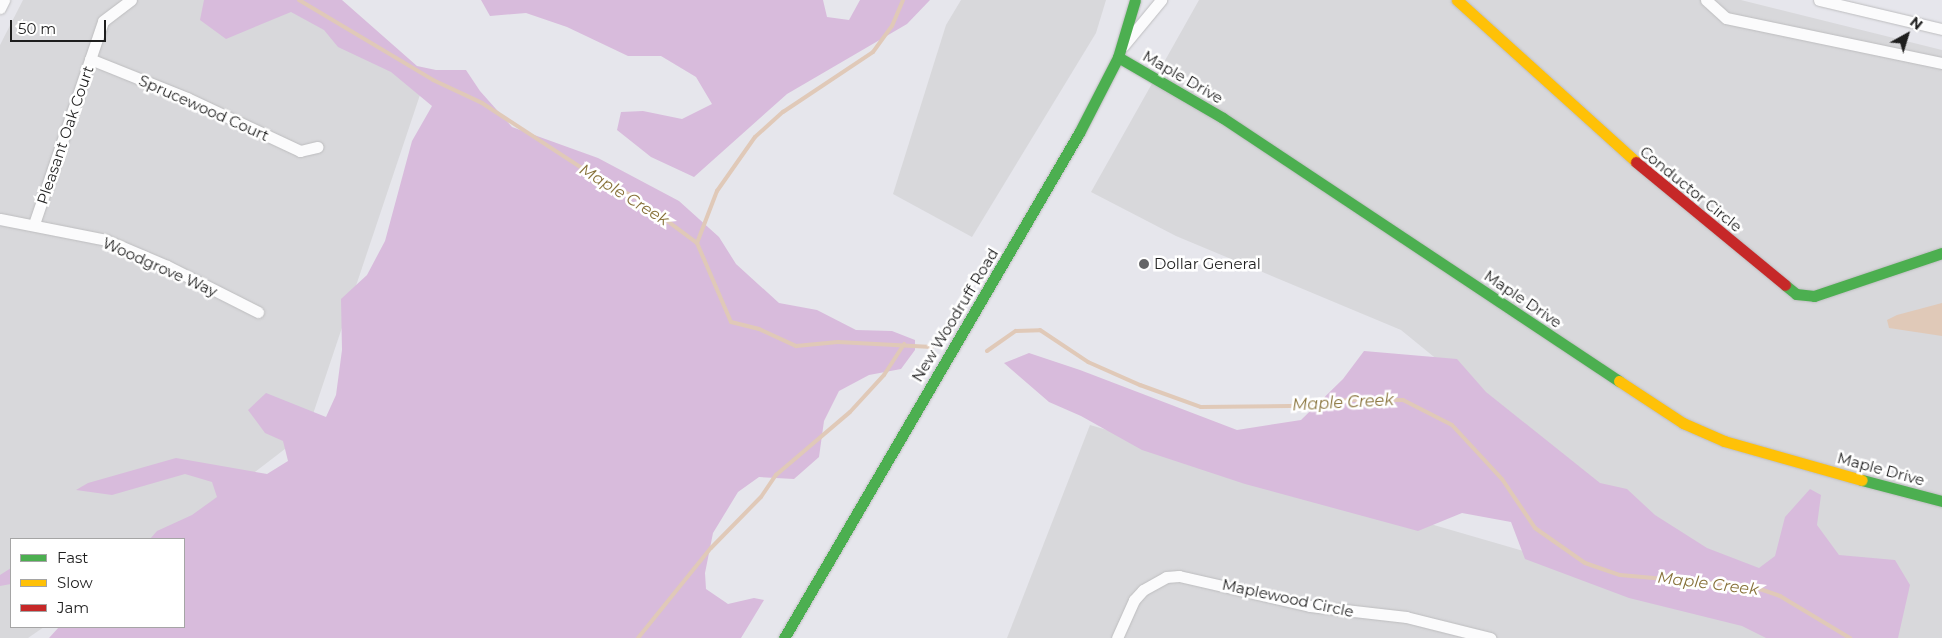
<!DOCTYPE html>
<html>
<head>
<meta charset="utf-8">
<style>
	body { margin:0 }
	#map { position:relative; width:1942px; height:638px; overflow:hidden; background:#e6e6ec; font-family:Montserrat,sans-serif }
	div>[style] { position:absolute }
	.residential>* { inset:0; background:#d8d8db }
	.forest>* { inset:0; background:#d8bbdc }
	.water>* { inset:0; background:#e0c9b8 }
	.stream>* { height:4px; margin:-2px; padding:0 2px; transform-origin:2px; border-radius:2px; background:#e0c9b8 }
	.roads { filter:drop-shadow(0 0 1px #bdbdbf) drop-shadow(0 0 1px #bdbdbf) }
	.street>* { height:11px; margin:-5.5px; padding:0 5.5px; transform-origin:5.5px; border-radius:5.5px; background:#fbfbfc }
	.fast>* { height:11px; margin:-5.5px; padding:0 5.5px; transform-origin:5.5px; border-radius:5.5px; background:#4caf50 }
	.slow>* { height:11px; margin:-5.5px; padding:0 5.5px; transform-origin:5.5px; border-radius:5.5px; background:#ffc107 }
	.jam>* { height:11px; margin:-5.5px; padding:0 5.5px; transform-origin:5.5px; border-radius:5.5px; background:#c62828 }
	.dots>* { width:14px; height:14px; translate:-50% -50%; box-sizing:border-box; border:2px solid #fff; border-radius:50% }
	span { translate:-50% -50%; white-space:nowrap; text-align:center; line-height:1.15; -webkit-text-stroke:5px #fff; paint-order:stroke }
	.street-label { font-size:15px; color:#1e1e1e }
	.poi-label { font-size:15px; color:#1e1e1e }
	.left { translate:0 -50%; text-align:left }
	.water-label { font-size:16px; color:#88723a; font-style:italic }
	.legend { position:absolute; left:10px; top:538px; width:175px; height:90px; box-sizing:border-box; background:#fff; border:1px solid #a5a5a5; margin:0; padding:6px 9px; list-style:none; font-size:15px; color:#1e1e1e }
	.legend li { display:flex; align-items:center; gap:10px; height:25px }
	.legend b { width:25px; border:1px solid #a5a5a5 }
	.north { position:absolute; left:1882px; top:10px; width:50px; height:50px; -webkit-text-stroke:4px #fff; paint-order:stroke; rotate:39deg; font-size:14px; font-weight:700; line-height:20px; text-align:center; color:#1e1e1e }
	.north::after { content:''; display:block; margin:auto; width:18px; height:22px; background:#1e1e1e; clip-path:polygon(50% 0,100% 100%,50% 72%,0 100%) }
	.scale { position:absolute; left:10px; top:20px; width:96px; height:22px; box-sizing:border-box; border:2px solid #1e1e1e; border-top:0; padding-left:6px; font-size:15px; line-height:18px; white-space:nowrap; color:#1e1e1e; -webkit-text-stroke:4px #fff; paint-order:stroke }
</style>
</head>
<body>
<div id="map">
	<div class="residential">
		<i style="clip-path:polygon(23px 0,305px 0,426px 77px,307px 432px,168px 539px,11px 539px,11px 627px,44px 627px,28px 638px,0 638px,0 45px)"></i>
		<i style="clip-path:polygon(961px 0,1106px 0,1096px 33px,972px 237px,893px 194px,946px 25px)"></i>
		<i style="clip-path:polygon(1199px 0,1741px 0,1942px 50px,1942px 638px,1857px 638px,1619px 508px,1401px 330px,1176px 236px,1091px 192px)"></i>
		<i style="clip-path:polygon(1090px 425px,1822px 638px,1007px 638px)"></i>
	</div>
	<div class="forest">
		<i style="clip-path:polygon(204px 0,342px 0,417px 66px,436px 70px,466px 70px,480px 91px,512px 127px,598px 158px,679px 201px,719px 237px,736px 264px,779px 303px,817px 310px,856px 330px,892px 331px,915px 340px,915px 350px,901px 369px,869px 375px,839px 391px,824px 421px,819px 457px,794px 479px,759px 477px,738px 492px,713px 533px,705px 573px,706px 589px,728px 604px,754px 598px,764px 600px,741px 638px,49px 638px,59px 627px,184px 627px,184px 539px,150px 539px,157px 531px,192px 515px,217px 497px,212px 482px,185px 474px,112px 495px,76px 490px,88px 483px,176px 458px,267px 474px,288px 461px,283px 441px,265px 433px,248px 410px,266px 393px,326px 417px,336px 395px,342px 350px,341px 299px,367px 275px,385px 241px,412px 141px,432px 106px,391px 72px,338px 47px,324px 30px,291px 12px,226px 39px,200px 20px)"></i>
		<i style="clip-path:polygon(481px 0,823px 0,827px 17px,849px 20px,860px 0,930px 0,907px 24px,787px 94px,694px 177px,651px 157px,617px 130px,621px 112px,643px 111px,682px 119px,712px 104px,696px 77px,661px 56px,628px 56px,567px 27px,526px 13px,490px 16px)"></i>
		<i style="clip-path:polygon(1364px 351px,1457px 359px,1486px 392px,1600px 483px,1627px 489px,1655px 515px,1707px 548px,1759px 568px,1775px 556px,1785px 517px,1810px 489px,1821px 495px,1817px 525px,1839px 555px,1895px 560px,1910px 585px,1898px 638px,1766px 638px,1742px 626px,1629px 598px,1525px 559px,1511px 522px,1462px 513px,1418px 531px,1245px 484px,1142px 450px,1081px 416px,1049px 402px,1004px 363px,1029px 353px,1080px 370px,1237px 430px,1301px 420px,1343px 379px)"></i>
		<i style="clip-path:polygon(11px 553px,11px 584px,0 586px,0 575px,11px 568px)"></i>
	</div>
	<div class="water">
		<i style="clip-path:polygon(1942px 303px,1942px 336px,1889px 328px,1887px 320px,1897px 315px)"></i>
	</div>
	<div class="stream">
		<i style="left:299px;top:0;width:156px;rotate:30.8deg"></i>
		<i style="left:433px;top:80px;width:54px;rotate:25.1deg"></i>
		<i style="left:482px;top:103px;width:145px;rotate:33.1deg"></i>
		<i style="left:603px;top:182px;width:35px;rotate:25deg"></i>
		<i style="left:635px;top:197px;width:77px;rotate:36.6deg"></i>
		<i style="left:697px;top:243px;width:86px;rotate:66.7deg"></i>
		<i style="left:731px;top:322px;width:29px;rotate:14deg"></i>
		<i style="left:759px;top:329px;width:41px;rotate:24.7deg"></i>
		<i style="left:796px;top:346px;width:42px;rotate:-5.4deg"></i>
		<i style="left:838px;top:342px;width:94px;rotate:3deg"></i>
		<i style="left:697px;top:243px;width:56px;rotate:-69deg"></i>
		<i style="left:717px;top:191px;width:66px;rotate:-54.9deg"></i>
		<i style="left:755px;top:137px;width:38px;rotate:-42deg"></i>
		<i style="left:783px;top:112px;width:108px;rotate:-33.7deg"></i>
		<i style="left:873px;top:52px;width:32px;rotate:-54deg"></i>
		<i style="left:892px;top:26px;width:28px;rotate:-67deg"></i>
		<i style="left:987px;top:351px;width:35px;rotate:-35deg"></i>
		<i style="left:1016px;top:331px;width:24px;rotate:-2deg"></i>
		<i style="left:1040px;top:330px;width:58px;rotate:33.7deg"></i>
		<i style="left:1088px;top:362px;width:57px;rotate:23.9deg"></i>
		<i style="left:1140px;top:385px;width:65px;rotate:19.8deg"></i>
		<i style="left:1201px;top:407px;width:89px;rotate:-0.6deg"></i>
		<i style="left:1290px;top:406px;width:58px;rotate:-5.9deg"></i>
		<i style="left:1348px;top:400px;width:55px"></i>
		<i style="left:1403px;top:400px;width:55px;rotate:27deg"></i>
		<i style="left:1452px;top:425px;width:74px;rotate:47.2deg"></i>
		<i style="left:1502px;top:479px;width:59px;rotate:56deg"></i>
		<i style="left:1535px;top:528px;width:61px;rotate:35deg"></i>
		<i style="left:1585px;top:563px;width:37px;rotate:19deg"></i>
		<i style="left:1620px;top:575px;width:135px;rotate:5.1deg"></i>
		<i style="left:1754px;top:587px;width:28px;rotate:19deg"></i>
		<i style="left:1780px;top:596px;width:82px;rotate:31deg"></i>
		<i style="left:638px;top:638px;width:116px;rotate:-51deg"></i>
		<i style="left:711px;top:548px;width:71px;rotate:-45.6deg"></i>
		<i style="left:761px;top:497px;width:27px;rotate:-56deg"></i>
		<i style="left:776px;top:475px;width:97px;rotate:-40.4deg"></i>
		<i style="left:850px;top:412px;width:50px;rotate:-47.4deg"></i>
		<i style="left:884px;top:375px;width:37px;rotate:-57deg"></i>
	</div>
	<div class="roads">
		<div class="street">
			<i style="left:1706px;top:0;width:27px;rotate:42deg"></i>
			<i style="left:1726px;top:18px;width:221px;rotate:11.8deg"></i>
			<i style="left:1819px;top:0;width:126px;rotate:13.3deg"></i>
			<i style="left:0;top:8px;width:9px;rotate:-63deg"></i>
			<i style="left:1123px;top:46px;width:60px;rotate:-50.4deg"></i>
			<i style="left:90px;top:59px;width:105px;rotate:21.9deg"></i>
			<i style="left:187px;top:98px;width:125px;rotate:25.1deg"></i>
			<i style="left:300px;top:151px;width:18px;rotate:-13deg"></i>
			<i style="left:0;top:219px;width:108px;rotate:11.2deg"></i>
			<i style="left:106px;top:240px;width:66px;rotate:23.1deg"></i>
			<i style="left:167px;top:266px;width:102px;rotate:26.8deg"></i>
			<i style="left:34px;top:224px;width:214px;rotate:-71.2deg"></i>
			<i style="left:103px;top:21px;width:35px;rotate:-37deg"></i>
			<i style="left:1117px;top:638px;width:42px;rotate:-65.9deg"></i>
			<i style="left:1134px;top:600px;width:13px;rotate:-48deg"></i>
			<i style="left:1143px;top:590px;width:26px;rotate:-29deg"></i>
			<i style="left:1166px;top:577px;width:13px;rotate:-4deg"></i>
			<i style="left:1179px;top:576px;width:134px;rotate:12.9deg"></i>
			<i style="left:1310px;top:606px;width:97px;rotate:6.5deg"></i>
			<i style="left:1406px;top:617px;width:87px;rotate:14deg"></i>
		</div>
		<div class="fast">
			<i style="left:1118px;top:57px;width:121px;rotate:30.2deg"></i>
			<i style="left:1223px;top:118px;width:475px;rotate:33.6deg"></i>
			<i style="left:1785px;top:285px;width:14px;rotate:39deg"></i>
			<i style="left:1796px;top:294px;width:18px;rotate:6deg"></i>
			<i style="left:1814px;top:296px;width:135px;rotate:-18.6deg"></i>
			<i style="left:1862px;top:480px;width:83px;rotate:14.7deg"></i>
			<i style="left:784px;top:638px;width:585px;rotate:-59.71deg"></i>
			<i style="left:1079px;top:133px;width:85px;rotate:-62.8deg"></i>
			<i style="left:1118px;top:57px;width:59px;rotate:-73.4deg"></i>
		</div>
		<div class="slow">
			<i style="left:1457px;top:0;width:241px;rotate:42.1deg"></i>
			<i style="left:1619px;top:381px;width:77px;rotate:33.3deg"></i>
			<i style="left:1683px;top:423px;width:45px;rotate:23.7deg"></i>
			<i style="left:1724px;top:441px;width:143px;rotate:15.8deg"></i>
		</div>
		<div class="jam">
			<i style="left:1636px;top:162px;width:193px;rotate:39.5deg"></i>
		</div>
	</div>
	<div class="dots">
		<i style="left:1144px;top:264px;background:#646466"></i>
	</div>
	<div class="street-label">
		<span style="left:1183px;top:77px;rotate:30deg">Maple Drive</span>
		<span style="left:204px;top:108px;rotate:24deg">Sprucewood Court</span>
		<span style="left:65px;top:135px;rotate:-71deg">Pleasant Oak Court</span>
		<span style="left:1691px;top:189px;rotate:39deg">Conductor Circle</span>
		<span style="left:160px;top:267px;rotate:24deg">Woodgrove Way</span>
		<span style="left:1523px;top:299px;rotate:34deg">Maple Drive</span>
		<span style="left:955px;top:315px;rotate:-59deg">New Woodruff Road</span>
		<span style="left:1881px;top:469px;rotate:15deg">Maple Drive</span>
		<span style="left:1288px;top:598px;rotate:12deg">Maplewood Circle</span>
	</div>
	<div class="poi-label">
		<span class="left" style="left:1154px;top:264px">Dollar General</span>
	</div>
	<div class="water-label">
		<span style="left:624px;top:195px;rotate:32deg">Maple Creek</span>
		<span style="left:1343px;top:403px;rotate:-3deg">Maple Creek</span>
		<span style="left:1708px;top:584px;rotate:7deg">Maple Creek</span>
	</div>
	<ul class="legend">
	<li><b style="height:6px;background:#4caf50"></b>Fast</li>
	<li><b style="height:6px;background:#ffc107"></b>Slow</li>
	<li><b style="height:6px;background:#c62828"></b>Jam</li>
	</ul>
	<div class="north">N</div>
	<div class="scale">50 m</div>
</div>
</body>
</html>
